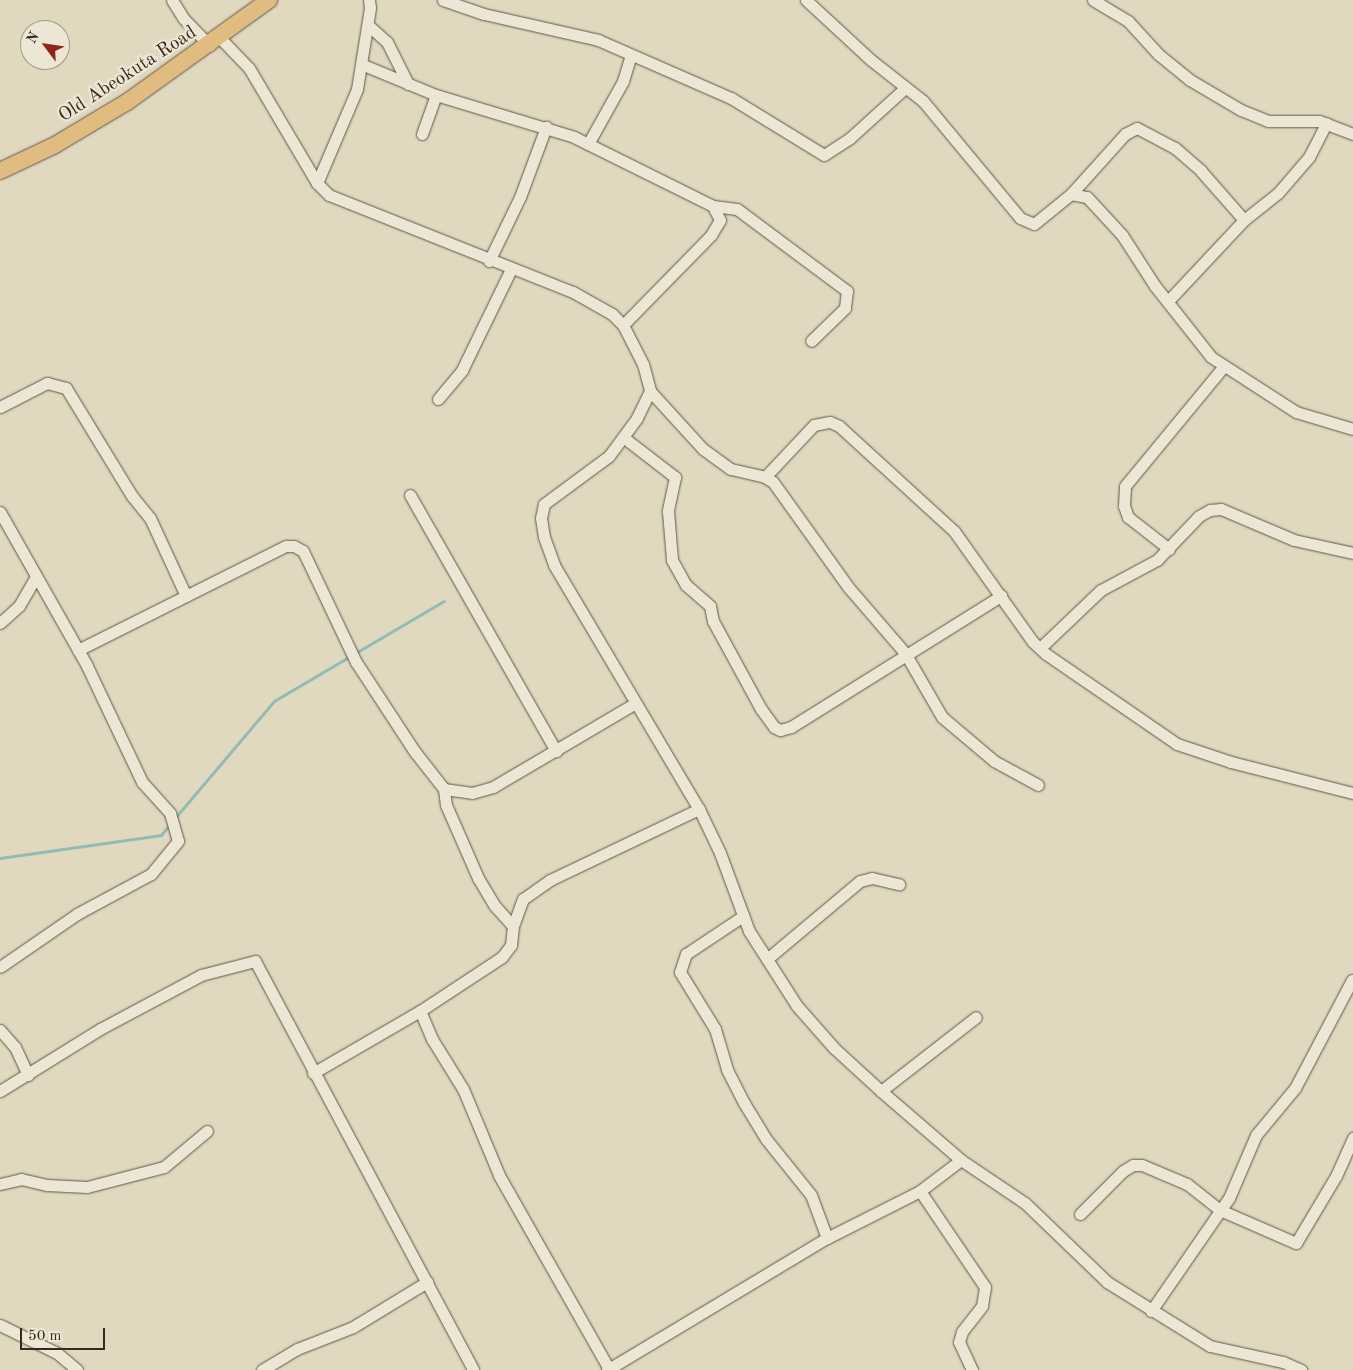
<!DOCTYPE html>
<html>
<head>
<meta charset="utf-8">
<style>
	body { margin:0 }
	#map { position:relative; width:1353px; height:1370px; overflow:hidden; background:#e1d9bf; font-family:"Old Standard TT",serif }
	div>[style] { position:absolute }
	.stream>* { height:3px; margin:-1.5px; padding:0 1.5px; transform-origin:1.5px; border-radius:1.5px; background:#94bab4 }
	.roads { filter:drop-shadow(0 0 1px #635447) drop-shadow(0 0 1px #635447) }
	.minor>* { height:11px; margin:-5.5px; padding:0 5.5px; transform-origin:5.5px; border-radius:5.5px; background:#ece6d5 }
	.highway>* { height:16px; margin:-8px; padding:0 8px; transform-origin:8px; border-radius:8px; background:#e0bc80 }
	span { translate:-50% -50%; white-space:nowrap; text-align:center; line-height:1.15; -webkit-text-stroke:4.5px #ece6d5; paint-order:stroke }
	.street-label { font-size:19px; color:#39281f }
	.north { position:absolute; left:20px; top:20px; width:50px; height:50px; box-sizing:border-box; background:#ece6d5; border:1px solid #a49a8c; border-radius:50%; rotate:301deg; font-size:14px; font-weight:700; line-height:20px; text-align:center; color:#39281f }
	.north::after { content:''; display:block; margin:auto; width:18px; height:22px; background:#8f2418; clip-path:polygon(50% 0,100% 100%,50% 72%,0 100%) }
	.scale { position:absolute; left:20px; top:1328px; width:85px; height:22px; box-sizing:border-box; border:2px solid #39281f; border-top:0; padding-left:6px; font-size:15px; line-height:18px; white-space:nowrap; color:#39281f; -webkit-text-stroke:4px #ece6d5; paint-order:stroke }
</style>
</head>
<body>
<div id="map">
	<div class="stream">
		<i style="left:174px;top:819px;width:155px;rotate:-49.7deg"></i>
		<i style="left:274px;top:701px;width:197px;rotate:-30.5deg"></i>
		<i style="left:0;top:858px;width:163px;rotate:-8.1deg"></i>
		<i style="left:161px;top:835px;width:14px;rotate:-51deg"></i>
	</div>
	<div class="roads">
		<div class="minor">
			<i style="left:172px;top:0;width:22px;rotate:58deg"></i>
			<i style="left:184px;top:19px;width:37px;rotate:46deg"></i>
			<i style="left:443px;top:0;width:43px;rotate:18.9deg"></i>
			<i style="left:484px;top:14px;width:117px;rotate:12.8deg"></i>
			<i style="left:598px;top:40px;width:145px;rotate:23.6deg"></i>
			<i style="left:731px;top:98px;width:109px;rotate:31.5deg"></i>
			<i style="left:824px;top:155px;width:31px;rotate:-33deg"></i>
			<i style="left:850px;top:138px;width:74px;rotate:-42.3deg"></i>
			<i style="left:806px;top:0;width:88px;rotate:42.7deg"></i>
			<i style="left:871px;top:60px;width:66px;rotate:38.3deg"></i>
			<i style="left:923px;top:101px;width:152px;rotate:50.3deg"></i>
			<i style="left:1020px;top:218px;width:15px;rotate:23deg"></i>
			<i style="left:1034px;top:224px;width:48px;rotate:-39deg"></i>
			<i style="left:1071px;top:194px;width:16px;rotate:11deg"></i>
			<i style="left:1087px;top:197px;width:52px;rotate:47.4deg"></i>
			<i style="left:1122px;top:235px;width:61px;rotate:57.1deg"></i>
			<i style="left:1155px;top:286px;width:90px;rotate:51.7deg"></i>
			<i style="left:1211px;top:357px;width:101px;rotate:32.9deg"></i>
			<i style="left:1296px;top:412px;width:59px;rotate:16.6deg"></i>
			<i style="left:1093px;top:0;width:41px;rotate:31deg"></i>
			<i style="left:1128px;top:21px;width:45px;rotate:47.7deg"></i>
			<i style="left:1158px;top:54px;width:41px;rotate:39.1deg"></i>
			<i style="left:1190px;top:80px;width:59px;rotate:30.5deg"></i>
			<i style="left:1241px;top:110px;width:29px;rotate:22deg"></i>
			<i style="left:1268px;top:121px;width:51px"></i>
			<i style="left:1319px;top:121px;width:36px;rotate:21deg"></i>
			<i style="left:368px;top:25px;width:25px;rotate:42deg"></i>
			<i style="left:387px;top:42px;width:47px;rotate:63.4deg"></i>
			<i style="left:220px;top:38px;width:42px;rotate:46deg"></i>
			<i style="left:249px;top:68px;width:134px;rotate:59.4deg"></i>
			<i style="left:317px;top:183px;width:17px;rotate:45deg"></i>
			<i style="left:329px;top:195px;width:263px;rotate:21.7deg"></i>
			<i style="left:573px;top:292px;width:45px;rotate:29.4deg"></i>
			<i style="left:612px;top:314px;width:16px;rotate:45deg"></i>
			<i style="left:623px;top:325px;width:44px;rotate:62.9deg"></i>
			<i style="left:643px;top:364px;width:28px;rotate:75deg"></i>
			<i style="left:650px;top:391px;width:30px;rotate:116deg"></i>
			<i style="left:637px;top:418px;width:47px;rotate:126.4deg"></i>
			<i style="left:609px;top:456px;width:81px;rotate:143.6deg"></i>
			<i style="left:544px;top:504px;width:14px;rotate:102deg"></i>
			<i style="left:541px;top:518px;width:19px;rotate:81deg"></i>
			<i style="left:544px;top:537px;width:30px;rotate:70deg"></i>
			<i style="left:554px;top:565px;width:284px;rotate:59.3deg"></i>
			<i style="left:699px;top:809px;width:49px;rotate:64.5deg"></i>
			<i style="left:720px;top:853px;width:83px;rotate:69.6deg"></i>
			<i style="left:749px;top:931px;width:89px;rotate:57.4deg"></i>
			<i style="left:797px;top:1006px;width:56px;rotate:48.6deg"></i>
			<i style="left:834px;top:1048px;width:64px;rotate:42.5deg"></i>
			<i style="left:881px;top:1091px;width:106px;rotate:40.8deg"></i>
			<i style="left:961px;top:1160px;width:77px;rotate:33.9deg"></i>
			<i style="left:1025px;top:1203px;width:114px;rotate:43.9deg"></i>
			<i style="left:1107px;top:1282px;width:121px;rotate:31.9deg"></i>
			<i style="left:1210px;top:1346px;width:75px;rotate:12.4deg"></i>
			<i style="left:1283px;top:1362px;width:20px;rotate:24deg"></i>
			<i style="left:361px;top:64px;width:81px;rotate:22.5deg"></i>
			<i style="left:436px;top:95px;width:144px;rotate:16.9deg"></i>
			<i style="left:574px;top:137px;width:155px;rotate:26.4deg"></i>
			<i style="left:713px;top:206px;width:24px;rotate:7deg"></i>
			<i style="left:737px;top:209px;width:137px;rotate:36.7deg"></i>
			<i style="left:847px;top:291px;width:17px;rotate:97deg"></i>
			<i style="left:845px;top:308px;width:47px;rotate:135.9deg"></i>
			<i style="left:422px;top:134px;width:41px;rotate:-70.3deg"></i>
			<i style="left:588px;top:144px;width:72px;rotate:-60.9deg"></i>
			<i style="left:623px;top:81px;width:27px;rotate:-73deg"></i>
			<i style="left:317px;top:183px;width:102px;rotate:-66.9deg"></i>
			<i style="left:357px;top:89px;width:82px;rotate:-80.9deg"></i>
			<i style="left:370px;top:8px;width:8px;rotate:-97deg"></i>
			<i style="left:1071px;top:194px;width:81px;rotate:-48deg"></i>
			<i style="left:1125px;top:134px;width:13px;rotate:-27deg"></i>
			<i style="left:1137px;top:128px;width:43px;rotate:27.8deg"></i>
			<i style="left:1175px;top:148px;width:35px;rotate:41deg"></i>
			<i style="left:1201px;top:171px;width:65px;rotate:48.7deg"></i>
			<i style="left:489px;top:261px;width:71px;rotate:-64.2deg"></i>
			<i style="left:520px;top:197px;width:75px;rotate:-69.6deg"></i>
			<i style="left:1168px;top:301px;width:111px;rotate:-46.8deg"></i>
			<i style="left:1244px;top:220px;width:43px;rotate:-38.5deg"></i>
			<i style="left:1278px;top:193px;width:48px;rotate:-49.3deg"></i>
			<i style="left:1309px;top:157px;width:38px;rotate:-63deg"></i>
			<i style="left:623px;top:325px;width:126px;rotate:-45.6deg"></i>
			<i style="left:711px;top:235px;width:17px;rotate:-59deg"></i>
			<i style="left:720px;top:220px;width:16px;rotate:-117deg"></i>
			<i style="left:650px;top:391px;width:79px;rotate:47.6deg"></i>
			<i style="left:703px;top:449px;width:34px;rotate:36deg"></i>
			<i style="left:731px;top:469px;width:35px;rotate:13deg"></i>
			<i style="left:765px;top:477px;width:9px;rotate:32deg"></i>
			<i style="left:773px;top:482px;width:130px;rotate:54.4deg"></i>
			<i style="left:849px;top:588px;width:86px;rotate:49.3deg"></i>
			<i style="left:905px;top:653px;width:74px;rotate:60deg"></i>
			<i style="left:942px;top:717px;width:68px;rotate:40.2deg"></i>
			<i style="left:994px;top:761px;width:50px;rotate:28.6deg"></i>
			<i style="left:438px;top:399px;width:38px;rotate:-50deg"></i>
			<i style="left:462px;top:370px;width:112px;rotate:-64.1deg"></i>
			<i style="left:0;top:407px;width:53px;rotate:-27.1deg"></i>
			<i style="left:47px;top:383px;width:20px;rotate:15deg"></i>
			<i style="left:66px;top:388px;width:127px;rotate:58.6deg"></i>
			<i style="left:132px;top:496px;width:28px;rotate:51deg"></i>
			<i style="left:150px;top:518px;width:86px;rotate:65.2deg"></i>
			<i style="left:623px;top:437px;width:66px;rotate:37.6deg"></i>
			<i style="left:675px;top:477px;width:35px;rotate:102deg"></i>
			<i style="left:668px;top:511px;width:49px;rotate:85.3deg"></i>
			<i style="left:672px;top:560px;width:29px;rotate:61deg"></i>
			<i style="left:686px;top:585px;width:32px;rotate:41deg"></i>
			<i style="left:710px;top:606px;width:15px;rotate:79deg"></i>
			<i style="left:713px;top:621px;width:100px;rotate:61.4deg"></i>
			<i style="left:761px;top:709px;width:22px;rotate:54deg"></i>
			<i style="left:774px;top:727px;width:7px;rotate:27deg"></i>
			<i style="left:780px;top:730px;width:11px;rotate:-15deg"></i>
			<i style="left:791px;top:727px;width:248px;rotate:-32deg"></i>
			<i style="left:765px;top:477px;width:71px;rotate:-46.7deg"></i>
			<i style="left:814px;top:425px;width:16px;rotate:-11deg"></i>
			<i style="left:830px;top:422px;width:10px;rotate:24deg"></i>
			<i style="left:839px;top:426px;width:156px;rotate:42.4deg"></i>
			<i style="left:954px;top:531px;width:136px;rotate:54.6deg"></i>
			<i style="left:1033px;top:642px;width:18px;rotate:43deg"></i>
			<i style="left:1046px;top:654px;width:159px;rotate:34.5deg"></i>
			<i style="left:1177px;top:744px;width:57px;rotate:18.4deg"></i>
			<i style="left:1231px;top:762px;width:126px;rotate:14.3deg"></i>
			<i style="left:410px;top:495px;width:295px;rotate:60.3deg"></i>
			<i style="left:0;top:512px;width:177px;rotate:60.5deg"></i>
			<i style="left:87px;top:666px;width:128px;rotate:64.6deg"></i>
			<i style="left:142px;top:782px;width:42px;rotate:47.9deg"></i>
			<i style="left:170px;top:813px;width:29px;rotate:74deg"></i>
			<i style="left:178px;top:841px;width:43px;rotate:129.3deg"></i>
			<i style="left:151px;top:874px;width:84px;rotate:151.6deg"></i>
			<i style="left:77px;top:914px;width:93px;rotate:145.5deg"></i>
			<i style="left:1169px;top:549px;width:52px;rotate:-142deg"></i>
			<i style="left:1128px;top:517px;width:12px;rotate:-110deg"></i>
			<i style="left:1124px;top:506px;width:20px;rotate:-87deg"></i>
			<i style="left:1125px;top:486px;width:154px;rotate:-50.5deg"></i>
			<i style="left:0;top:623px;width:25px;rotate:-42deg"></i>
			<i style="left:19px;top:606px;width:34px;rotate:-60deg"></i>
			<i style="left:1040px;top:648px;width:84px;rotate:-43.6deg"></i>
			<i style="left:1101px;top:590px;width:64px;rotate:-28.2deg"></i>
			<i style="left:1157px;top:560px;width:61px;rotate:-46.3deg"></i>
			<i style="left:1199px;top:516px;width:13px;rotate:-29deg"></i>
			<i style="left:1210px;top:510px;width:11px;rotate:-5deg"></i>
			<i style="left:1221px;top:509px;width:79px;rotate:23deg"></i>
			<i style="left:1294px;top:540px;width:60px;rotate:12.4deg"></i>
			<i style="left:78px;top:650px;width:233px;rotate:-26.6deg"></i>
			<i style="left:286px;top:546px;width:8px"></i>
			<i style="left:294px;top:546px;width:10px;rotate:29deg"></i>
			<i style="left:303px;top:551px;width:123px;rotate:64.5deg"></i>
			<i style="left:356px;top:662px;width:108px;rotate:56.8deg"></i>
			<i style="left:415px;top:752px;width:47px;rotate:51.9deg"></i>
			<i style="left:444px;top:789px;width:28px;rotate:8deg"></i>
			<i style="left:472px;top:793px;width:22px;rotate:-16deg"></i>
			<i style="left:493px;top:787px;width:164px;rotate:-30.5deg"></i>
			<i style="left:444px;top:789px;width:16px;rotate:83deg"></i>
			<i style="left:446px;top:805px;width:80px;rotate:66.3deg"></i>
			<i style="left:478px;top:878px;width:31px;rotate:59deg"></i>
			<i style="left:494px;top:905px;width:28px;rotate:48deg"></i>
			<i style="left:767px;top:959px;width:121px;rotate:-40deg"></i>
			<i style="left:860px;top:881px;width:12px;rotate:-14deg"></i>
			<i style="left:872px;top:878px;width:28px;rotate:13deg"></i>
			<i style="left:0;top:1030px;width:23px;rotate:49deg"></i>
			<i style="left:15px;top:1047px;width:31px;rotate:65deg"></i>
			<i style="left:313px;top:1073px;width:124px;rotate:-30.1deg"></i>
			<i style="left:0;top:1091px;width:118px;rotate:-31.8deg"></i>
			<i style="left:100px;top:1029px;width:115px;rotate:-28.1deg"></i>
			<i style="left:201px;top:975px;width:56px;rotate:-14.5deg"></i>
			<i style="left:255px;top:961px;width:463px;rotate:61.9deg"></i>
			<i style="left:881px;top:1091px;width:120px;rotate:-37.9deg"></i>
			<i style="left:0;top:1184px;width:22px;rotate:-13deg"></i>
			<i style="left:21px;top:1179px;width:27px;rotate:13deg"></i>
			<i style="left:47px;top:1185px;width:40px;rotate:2.9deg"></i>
			<i style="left:87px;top:1187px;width:80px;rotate:-14.6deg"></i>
			<i style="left:164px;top:1167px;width:56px;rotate:-39.9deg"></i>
			<i style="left:920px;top:1191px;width:116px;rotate:55.9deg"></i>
			<i style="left:985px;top:1287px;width:19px;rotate:99deg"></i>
			<i style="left:982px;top:1306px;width:33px;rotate:128deg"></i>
			<i style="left:962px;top:1332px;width:10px;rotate:107deg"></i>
			<i style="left:959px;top:1342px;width:31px;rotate:65deg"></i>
			<i style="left:1080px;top:1214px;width:61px;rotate:-45deg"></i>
			<i style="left:1123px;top:1171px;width:12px;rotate:-31deg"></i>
			<i style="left:1133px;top:1165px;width:9px"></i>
			<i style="left:1142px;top:1165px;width:49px;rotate:22.9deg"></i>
			<i style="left:1187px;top:1184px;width:42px;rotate:38.2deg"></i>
			<i style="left:1220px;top:1210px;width:83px;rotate:23.5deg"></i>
			<i style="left:1296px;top:1243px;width:78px;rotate:-59.2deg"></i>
			<i style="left:1336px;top:1176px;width:42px;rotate:-65.9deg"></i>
			<i style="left:827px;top:1238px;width:104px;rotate:-26.8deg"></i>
			<i style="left:920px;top:1191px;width:51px;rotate:-37.1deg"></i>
			<i style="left:1151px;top:1311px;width:137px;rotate:-55.4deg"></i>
			<i style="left:1229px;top:1198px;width:69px;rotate:-66.8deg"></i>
			<i style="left:1256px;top:1135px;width:61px;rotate:-50.3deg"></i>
			<i style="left:1295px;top:1088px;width:122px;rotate:-62.2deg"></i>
			<i style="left:0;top:1325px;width:64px;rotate:26.2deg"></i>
			<i style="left:57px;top:1353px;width:26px;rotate:40deg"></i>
			<i style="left:609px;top:1369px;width:223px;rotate:-119.6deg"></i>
			<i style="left:499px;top:1175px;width:93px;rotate:-112.7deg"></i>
			<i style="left:463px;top:1089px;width:59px;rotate:-121.8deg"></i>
			<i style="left:432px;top:1039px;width:30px;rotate:-113deg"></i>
			<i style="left:420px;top:1011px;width:98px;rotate:-33.4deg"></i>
			<i style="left:502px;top:957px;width:15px;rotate:-53deg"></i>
			<i style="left:511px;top:945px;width:19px;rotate:-84deg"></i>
			<i style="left:513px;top:926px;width:29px;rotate:-70deg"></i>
			<i style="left:523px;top:899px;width:33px;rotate:-35deg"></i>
			<i style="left:550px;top:880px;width:165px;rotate:-25.5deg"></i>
			<i style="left:262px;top:1370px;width:41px;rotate:-31deg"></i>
			<i style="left:297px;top:1349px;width:60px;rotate:-21.4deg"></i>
			<i style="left:353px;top:1327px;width:87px;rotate:-31.3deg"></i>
			<i style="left:607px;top:1370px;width:257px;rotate:-31deg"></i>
			<i style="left:827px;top:1238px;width:46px;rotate:-110.4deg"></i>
			<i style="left:811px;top:1195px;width:72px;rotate:-128.8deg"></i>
			<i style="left:766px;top:1139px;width:42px;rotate:-121.4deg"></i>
			<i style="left:744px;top:1103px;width:38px;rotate:-117deg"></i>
			<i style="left:727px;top:1069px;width:42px;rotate:-106.7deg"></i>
			<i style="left:715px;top:1029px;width:67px;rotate:-121.6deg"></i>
			<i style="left:680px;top:972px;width:19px;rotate:-72deg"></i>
			<i style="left:686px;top:954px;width:69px;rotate:-33.7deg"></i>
		</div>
		<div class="highway">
			<i style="left:0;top:171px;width:61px;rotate:-25.3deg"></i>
			<i style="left:55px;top:145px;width:84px;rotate:-30.8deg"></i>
			<i style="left:127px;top:102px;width:175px;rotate:-35.7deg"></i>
		</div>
	</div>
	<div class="street-label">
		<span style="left:128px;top:75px;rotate:-33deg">Old Abeokuta Road</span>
	</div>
	<div class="north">N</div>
	<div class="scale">50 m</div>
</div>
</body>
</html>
